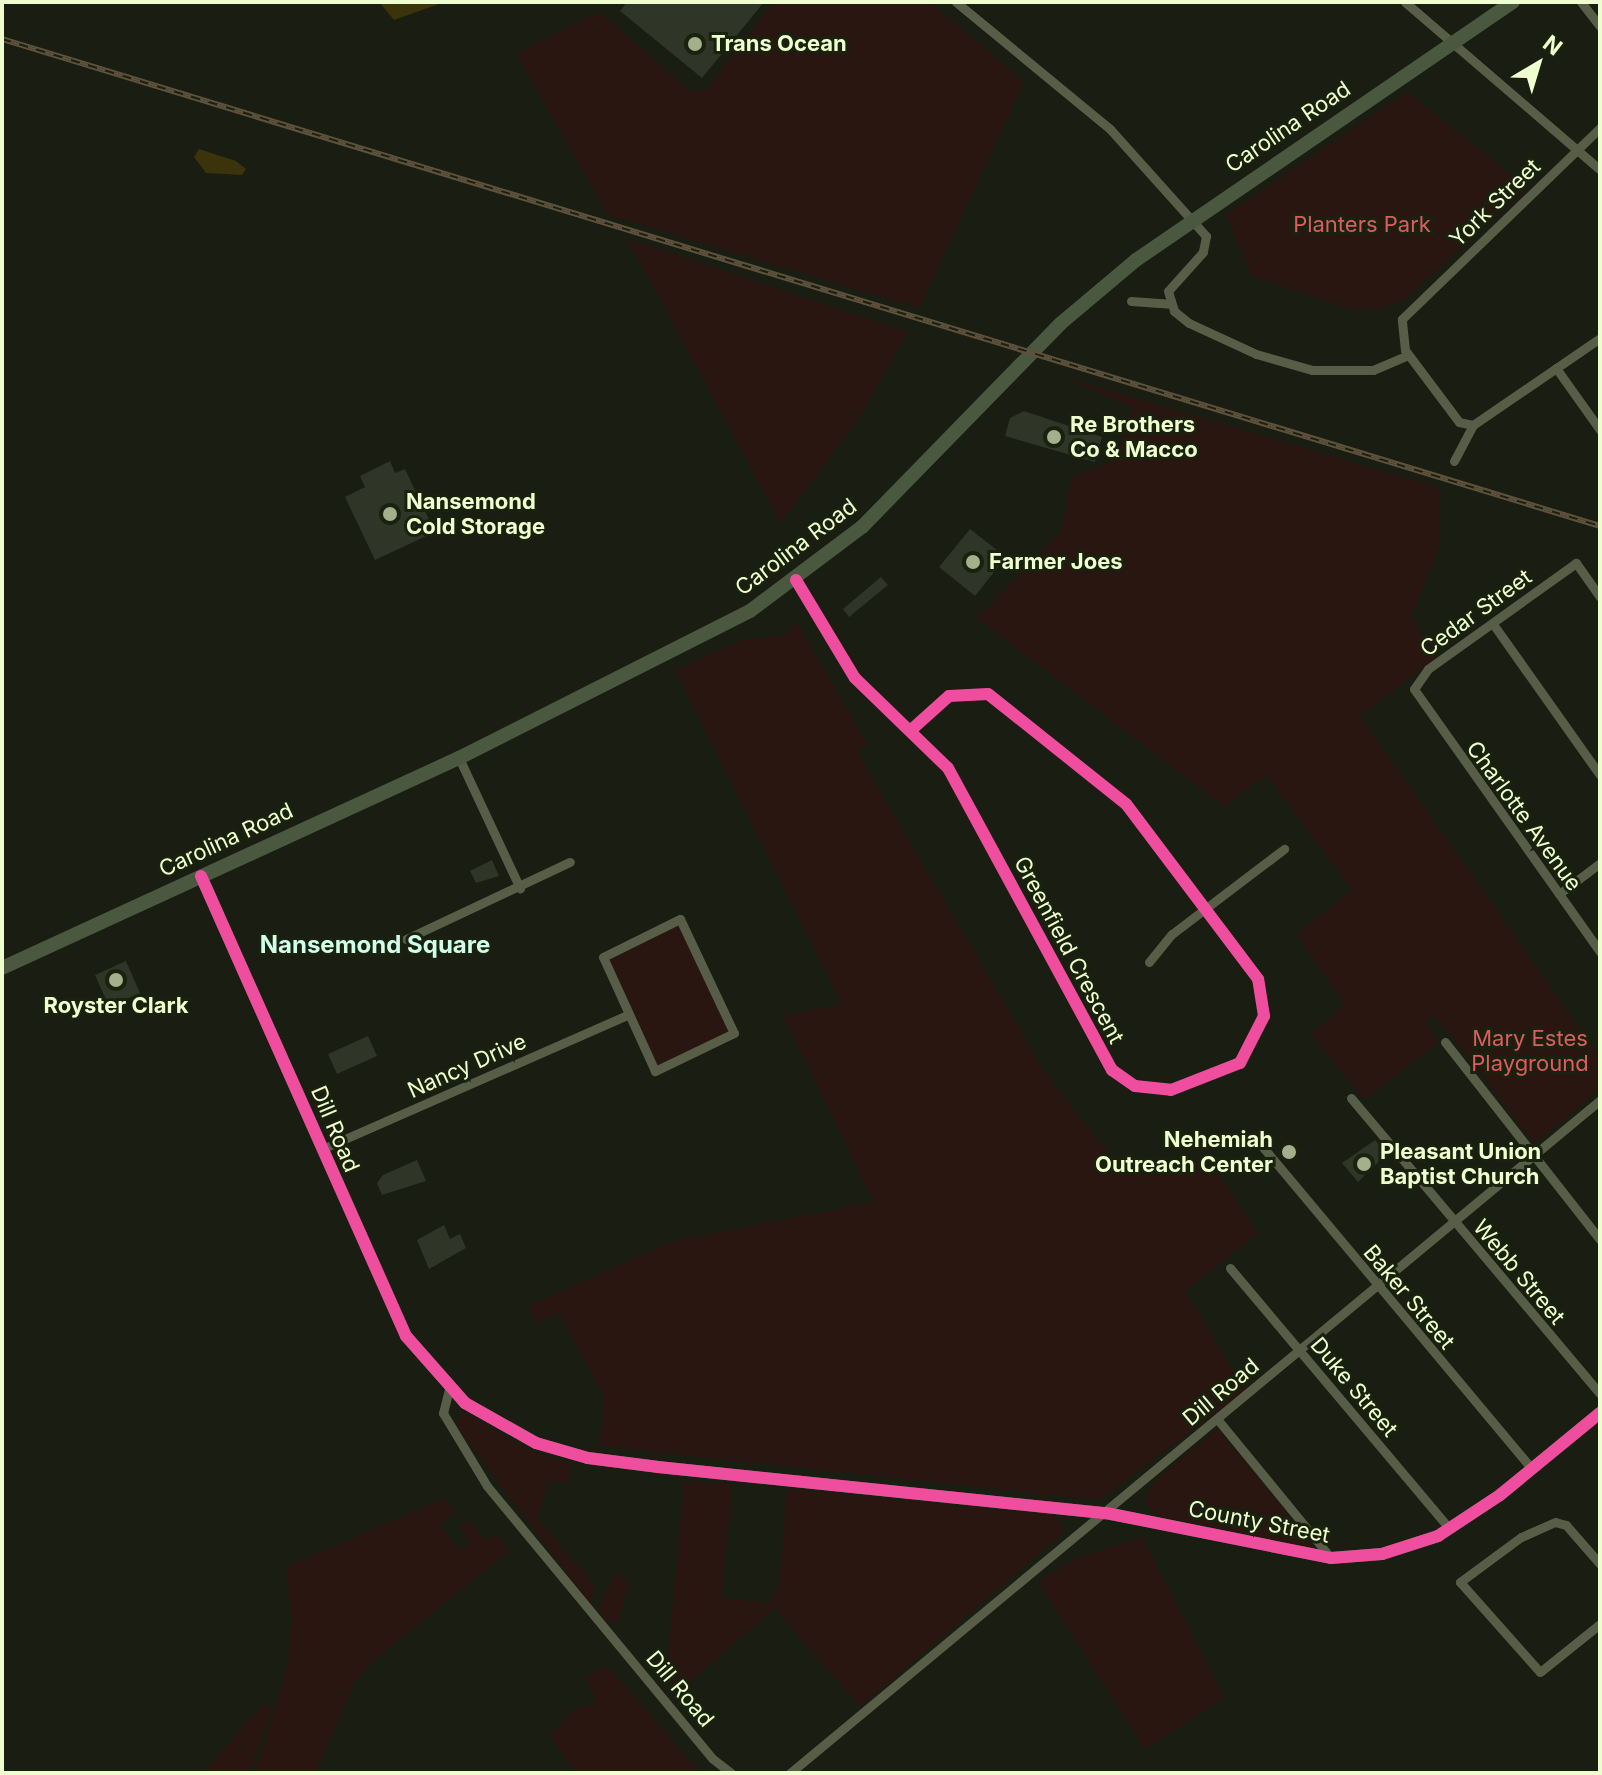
<!DOCTYPE html>
<html>
<head>
<meta charset="utf-8">
<style>
	body { margin:0 }
	#map { position:relative; width:1602px; height:1775px; overflow:hidden; background:#191d12; font-family:Inter,sans-serif }
	div>[style] { position:absolute }
	.green>* { inset:0; background:#291611 }
	.water>* { inset:0; background:#3a330b }
	.building>* { inset:0; background:#2f3527 }
	.street>* { height:9px; margin:-4.5px; padding:0 4.5px; transform-origin:4.5px; border-radius:4.5px; background:#575d47 }
	.secondary>* { height:12px; margin:-6px; padding:0 6px; transform-origin:6px; border-radius:6px; background:#525941 }
	.primary>* { height:14px; margin:-7px; padding:0 7px; transform-origin:7px; border-radius:7px; background:#4a583f }
	.rail>* { height:6px; margin-top:-3px; transform-origin:0; background:repeating-linear-gradient(90deg,#1a210e 0 9px,#5f523d 0 18px); box-sizing:border-box; border-block:2px solid #5f523d }
	.cycleway>* { height:12px; margin:-6px; padding:0 6px; transform-origin:6px; border-radius:6px; background:#ef4d9e }
	.dots>* { width:22px; height:22px; translate:-50% -50%; box-sizing:border-box; border:4px solid #1a210e; border-radius:50% }
	span { translate:-50% -50%; white-space:nowrap; text-align:center; line-height:1.15; -webkit-text-stroke:6px #1a210e; paint-order:stroke }
	.poi-label { font-size:22px; color:#effece; font-weight:700 }
	.left { translate:0 -50%; text-align:left }
	.right { translate:-100% -50%; text-align:right }
	.street-label { font-size:22px; color:#effece }
	.park-label { font-size:22px; color:#dc5c61 }
	.neighbourhood-label { font-size:24px; color:#d0feea; font-weight:700 }
	.frame { position:absolute; inset:0; border:4px solid #effece; pointer-events:none }
	.north { position:absolute; left:1498px; top:24px; width:80px; height:80px; -webkit-text-stroke:6px #1a210e; paint-order:stroke; rotate:38deg; font-size:22px; font-weight:700; line-height:32px; text-align:center; color:#effece }
	.north::after { content:''; display:block; margin:auto; width:28px; height:36px; background:#effece; clip-path:polygon(50% 0,100% 100%,50% 72%,0 100%) }
</style>
</head>
<body>
<div id="map">
	<div class="green">
		<i style="clip-path:polygon(774px 2px,930px 2px,1024px 82px,919px 308px,608px 215px,516px 54px,599px 12px,690px 91px,706px 90px)"></i>
		<i style="clip-path:polygon(1407px 92px,1527px 188px,1405px 299px,1381px 309px,1353px 310px,1252px 276px,1226px 215px)"></i>
		<i style="clip-path:polygon(627px 239px,908px 332px,859px 418px,781px 523px)"></i>
		<i style="clip-path:polygon(1061px 376px,1439px 488px,1439px 546px,1411px 617px,1437px 657px,1360px 716px,1600px 1058px,1600px 1089px,1535px 1144px,1435px 1015px,1425px 1022px,1439px 1042px,1364px 1100px,1311px 1034px,1344px 1004px,1297px 934px,1352px 890px,1266px 775px,1224px 806px,977px 618px,1061px 532px,1072px 477px,1114px 461px,1133px 408px)"></i>
		<i style="clip-path:polygon(796px 621px,867px 744px,857px 752px,1047px 1076px,1115px 1162px,1208px 1159px,1258px 1233px,1185px 1291px,1245px 1390px,1100px 1500px,599px 1446px,605px 1398px,559px 1313px,536px 1323px,529px 1306px,673px 1241px,874px 1202px,783px 1016px,842px 1004px,675px 670px,741px 640px,784px 635px)"></i>
		<i style="clip-path:polygon(681px 924px,730px 1032px,657px 1065px,607px 957px)"></i>
		<i style="clip-path:polygon(463px 1411px,525px 1448px,572px 1465px,568px 1482px,548px 1482px,537px 1519px,595px 1586px,591px 1605px,461px 1433px,455px 1422px)"></i>
		<i style="clip-path:polygon(1218px 1429px,1317px 1550px,1156px 1515px,1147px 1507px,1146px 1494px,1157px 1479px)"></i>
		<i style="clip-path:polygon(684px 1482px,732px 1484px,722px 1598px,770px 1603px,779px 1584px,787px 1489px,1047px 1515px,1058px 1518px,1064px 1532px,860px 1707px,774px 1608px,675px 1695px,666px 1679px)"></i>
		<i style="clip-path:polygon(443px 1499px,456px 1511px,440px 1525px,459px 1550px,471px 1544px,460px 1527px,470px 1521px,485px 1541px,496px 1534px,509px 1551px,372px 1662px,353px 1685px,316px 1773px,255px 1773px,287px 1668px,292px 1620px,285px 1567px)"></i>
		<i style="clip-path:polygon(1142px 1537px,1224px 1698px,1145px 1749px,1038px 1582px,1072px 1560px)"></i>
		<i style="clip-path:polygon(615px 1572px,629px 1584px,617px 1625px,604px 1620px,599px 1607px)"></i>
		<i style="clip-path:polygon(600px 1666px,611px 1670px,700px 1773px,567px 1773px,573px 1769px,550px 1736px,574px 1709px,597px 1703px,585px 1678px)"></i>
		<i style="clip-path:polygon(264px 1703px,272px 1710px,249px 1773px,203px 1773px)"></i>
	</div>
	<div class="water">
		<i style="clip-path:polygon(379px 2px,445px 2px,394px 20px)"></i>
		<i style="clip-path:polygon(199px 149px,236px 161px,246px 169px,242px 175px,206px 173px,194px 157px)"></i>
	</div>
	<div class="building">
		<i style="clip-path:polygon(627px 2px,764px 2px,702px 78px,620px 11px)"></i>
		<i style="clip-path:polygon(1024px 411px,1102px 437px,1095px 462px,1005px 436px,1010px 418px)"></i>
		<i style="clip-path:polygon(390px 461px,395px 473px,405px 469px,435px 532px,375px 560px,345px 497px,365px 487px,360px 476px)"></i>
		<i style="clip-path:polygon(970px 529px,1006px 557px,975px 596px,939px 567px)"></i>
		<i style="clip-path:polygon(881px 577px,888px 585px,849px 617px,843px 609px)"></i>
		<i style="clip-path:polygon(492px 860px,499px 876px,476px 883px,470px 871px)"></i>
		<i style="clip-path:polygon(126px 961px,140px 993px,109px 1007px,95px 975px)"></i>
		<i style="clip-path:polygon(368px 1036px,377px 1056px,337px 1074px,328px 1054px)"></i>
		<i style="clip-path:polygon(1375px 1140px,1387px 1154px,1358px 1182px,1342px 1163px)"></i>
		<i style="clip-path:polygon(417px 1160px,426px 1181px,382px 1195px,377px 1183px,383px 1175px)"></i>
		<i style="clip-path:polygon(444px 1225px,450px 1239px,460px 1234px,466px 1248px,429px 1269px,417px 1240px)"></i>
	</div>
	<div class="street">
		<i style="left:956px;top:2px;width:200px;rotate:39.5deg"></i>
		<i style="left:1110px;top:129px;width:144px;rotate:48.1deg"></i>
		<i style="left:1206px;top:236px;width:16px;rotate:101deg"></i>
		<i style="left:1203px;top:252px;width:52px;rotate:131.9deg"></i>
		<i style="left:1168px;top:291px;width:21px;rotate:73deg"></i>
		<i style="left:1174px;top:311px;width:19px;rotate:39deg"></i>
		<i style="left:1189px;top:323px;width:74px;rotate:24.8deg"></i>
		<i style="left:1256px;top:354px;width:58px;rotate:15.9deg"></i>
		<i style="left:1312px;top:370px;width:61px"></i>
		<i style="left:1373px;top:370px;width:38px;rotate:-23deg"></i>
		<i style="left:1405px;top:2px;width:257px;rotate:40.7deg"></i>
		<i style="left:1581px;top:2px;width:31px;rotate:52deg"></i>
		<i style="left:1131px;top:301px;width:39px;rotate:4deg"></i>
		<i style="left:1556px;top:368px;width:76px;rotate:54.6deg"></i>
		<i style="left:1473px;top:425px;width:14px;rotate:-168deg"></i>
		<i style="left:1459px;top:422px;width:90px;rotate:-126.9deg"></i>
		<i style="left:1405px;top:350px;width:31px;rotate:-96deg"></i>
		<i style="left:1402px;top:319px;width:275px;rotate:-44deg"></i>
		<i style="left:1454px;top:461px;width:41px;rotate:-62.2deg"></i>
		<i style="left:1473px;top:425px;width:154px;rotate:-34.4deg"></i>
		<i style="left:796px;top:580px;width:114px;rotate:59deg"></i>
		<i style="left:855px;top:678px;width:129px;rotate:44.1deg"></i>
		<i style="left:948px;top:768px;width:344px;rotate:61.5deg"></i>
		<i style="left:1112px;top:1070px;width:28px;rotate:35deg"></i>
		<i style="left:1135px;top:1086px;width:36px;rotate:6deg"></i>
		<i style="left:1171px;top:1090px;width:74px;rotate:-21.4deg"></i>
		<i style="left:1240px;top:1063px;width:53px;rotate:-62.9deg"></i>
		<i style="left:1264px;top:1016px;width:37px;rotate:-99deg"></i>
		<i style="left:1258px;top:979px;width:219px;rotate:-127deg"></i>
		<i style="left:1126px;top:804px;width:176px;rotate:-141.4deg"></i>
		<i style="left:988px;top:694px;width:39px;rotate:177deg"></i>
		<i style="left:949px;top:696px;width:52px;rotate:138.1deg"></i>
		<i style="left:1600px;top:597px;width:42px;rotate:-125.2deg"></i>
		<i style="left:1576px;top:563px;width:182px;rotate:144.4deg"></i>
		<i style="left:1428px;top:669px;width:24px;rotate:125deg"></i>
		<i style="left:1414px;top:689px;width:322px;rotate:54.7deg"></i>
		<i style="left:1493px;top:624px;width:185px;rotate:54.7deg"></i>
		<i style="left:459px;top:758px;width:144px;rotate:64.9deg"></i>
		<i style="left:1559px;top:894px;width:51px;rotate:-37.1deg"></i>
		<i style="left:680px;top:919px;width:126px;rotate:64.7deg"></i>
		<i style="left:734px;top:1033px;width:88px;rotate:154.3deg"></i>
		<i style="left:655px;top:1071px;width:125px;rotate:-114.5deg"></i>
		<i style="left:603px;top:957px;width:86px;rotate:-26.3deg"></i>
		<i style="left:406px;top:939px;width:181px;rotate:-25.2deg"></i>
		<i style="left:1149px;top:962px;width:36px;rotate:-51deg"></i>
		<i style="left:1172px;top:934px;width:141px;rotate:-37.2deg"></i>
		<i style="left:1445px;top:1042px;width:251px;rotate:51.9deg"></i>
		<i style="left:1351px;top:1098px;width:387px;rotate:49.9deg"></i>
		<i style="left:1262px;top:1146px;width:421px;rotate:50.1deg"></i>
		<i style="left:322px;top:1149px;width:333px;rotate:-23.7deg"></i>
		<i style="left:1230px;top:1268px;width:341px;rotate:49.9deg"></i>
		<i style="left:449px;top:1389px;width:25px;rotate:104deg"></i>
		<i style="left:443px;top:1413px;width:85px;rotate:58.9deg"></i>
		<i style="left:487px;top:1486px;width:354px;rotate:50.4deg"></i>
		<i style="left:713px;top:1759px;width:23px;rotate:38deg"></i>
		<i style="left:1218px;top:1420px;width:178px;rotate:50.7deg"></i>
		<i style="left:1600px;top:1564px;width:52px;rotate:-131.1deg"></i>
		<i style="left:1566px;top:1525px;width:11px;rotate:-165deg"></i>
		<i style="left:1555px;top:1522px;width:37px;rotate:156deg"></i>
		<i style="left:1521px;top:1537px;width:76px;rotate:143.6deg"></i>
		<i style="left:1460px;top:1582px;width:120px;rotate:48.4deg"></i>
		<i style="left:1540px;top:1672px;width:77px;rotate:-38.7deg"></i>
		<i style="left:790px;top:1773px;width:1053px;rotate:-39.72deg"></i>
	</div>
	<div class="secondary">
		<i style="left:201px;top:876px;width:504px;rotate:65.98deg"></i>
		<i style="left:406px;top:1336px;width:89px;rotate:48.6deg"></i>
		<i style="left:465px;top:1403px;width:81px;rotate:29.4deg"></i>
		<i style="left:536px;top:1443px;width:54px;rotate:16.1deg"></i>
		<i style="left:588px;top:1458px;width:71px;rotate:7.3deg"></i>
		<i style="left:658px;top:1467px;width:450px;rotate:5.9deg"></i>
		<i style="left:1106px;top:1513px;width:229px;rotate:11.3deg"></i>
		<i style="left:1331px;top:1558px;width:51px;rotate:-4.5deg"></i>
		<i style="left:1382px;top:1554px;width:59px;rotate:-17.8deg"></i>
		<i style="left:1438px;top:1536px;width:74px;rotate:-33.5deg"></i>
		<i style="left:1500px;top:1495px;width:129px;rotate:-39.4deg"></i>
	</div>
	<div class="primary">
		<i style="left:2px;top:968px;width:503px;rotate:-24.68deg"></i>
		<i style="left:459px;top:758px;width:326px;rotate:-26.8deg"></i>
		<i style="left:750px;top:611px;width:140px;rotate:-36.9deg"></i>
		<i style="left:862px;top:527px;width:284px;rotate:-45.7deg"></i>
		<i style="left:1060px;top:324px;width:99px;rotate:-40.1deg"></i>
		<i style="left:1136px;top:260px;width:457px;rotate:-34.4deg"></i>
	</div>
	<div class="rail">
		<i style="left:2px;top:39px;width:1671px;rotate:16.95deg"></i>
	</div>
	<div class="cycleway">
		<i style="left:796px;top:580px;width:114px;rotate:59deg"></i>
		<i style="left:855px;top:678px;width:129px;rotate:44.1deg"></i>
		<i style="left:948px;top:768px;width:344px;rotate:61.5deg"></i>
		<i style="left:1112px;top:1070px;width:28px;rotate:35deg"></i>
		<i style="left:1135px;top:1086px;width:36px;rotate:6deg"></i>
		<i style="left:1171px;top:1090px;width:74px;rotate:-21.4deg"></i>
		<i style="left:1240px;top:1063px;width:53px;rotate:-62.9deg"></i>
		<i style="left:1264px;top:1016px;width:37px;rotate:-99deg"></i>
		<i style="left:1258px;top:979px;width:219px;rotate:-127deg"></i>
		<i style="left:1126px;top:804px;width:176px;rotate:-141.4deg"></i>
		<i style="left:988px;top:694px;width:39px;rotate:177deg"></i>
		<i style="left:949px;top:696px;width:52px;rotate:138.1deg"></i>
		<i style="left:201px;top:876px;width:504px;rotate:65.98deg"></i>
		<i style="left:406px;top:1336px;width:89px;rotate:48.6deg"></i>
		<i style="left:465px;top:1403px;width:81px;rotate:29.4deg"></i>
		<i style="left:536px;top:1443px;width:54px;rotate:16.1deg"></i>
		<i style="left:588px;top:1458px;width:71px;rotate:7.3deg"></i>
		<i style="left:658px;top:1467px;width:450px;rotate:5.9deg"></i>
		<i style="left:1106px;top:1513px;width:229px;rotate:11.3deg"></i>
		<i style="left:1331px;top:1558px;width:51px;rotate:-4.5deg"></i>
		<i style="left:1382px;top:1554px;width:59px;rotate:-17.8deg"></i>
		<i style="left:1438px;top:1536px;width:74px;rotate:-33.5deg"></i>
		<i style="left:1500px;top:1495px;width:129px;rotate:-39.4deg"></i>
	</div>
	<div class="dots">
		<i style="left:695px;top:44px;background:#a4af8c"></i>
		<i style="left:1054px;top:437px;background:#a4af8c"></i>
		<i style="left:390px;top:514px;background:#a4af8c"></i>
		<i style="left:973px;top:562px;background:#a4af8c"></i>
		<i style="left:116px;top:980px;background:#a4af8c"></i>
		<i style="left:1289px;top:1152px;background:#a4af8c"></i>
		<i style="left:1364px;top:1164px;background:#a4af8c"></i>
	</div>
	<div class="poi-label">
		<span class="left" style="left:711px;top:44px">Trans Ocean</span>
		<span class="left" style="left:1070px;top:437px">Re Brothers<br>Co &amp; Macco</span>
		<span class="left" style="left:406px;top:514px">Nansemond<br>Cold Storage</span>
		<span class="left" style="left:989px;top:562px">Farmer Joes</span>
		<span style="left:116px;top:1006px">Royster Clark</span>
		<span class="right" style="left:1273px;top:1152px">Nehemiah<br>Outreach Center</span>
		<span class="left" style="left:1380px;top:1164px">Pleasant Union<br>Baptist Church</span>
	</div>
	<div class="street-label">
		<span style="left:1288px;top:127px;rotate:-34deg">Carolina Road</span>
		<span style="left:1495px;top:203px;rotate:-44deg">York Street</span>
		<span style="left:796px;top:547px;rotate:-37deg">Carolina Road</span>
		<span style="left:1476px;top:613px;rotate:-36deg">Cedar Street</span>
		<span style="left:1524px;top:816px;rotate:54deg">Charlotte Avenue</span>
		<span style="left:226px;top:840px;rotate:-25deg">Carolina Road</span>
		<span style="left:1069px;top:950px;rotate:62deg">Greenfield Crescent</span>
		<span style="left:467px;top:1066px;rotate:-24deg">Nancy Drive</span>
		<span style="left:335px;top:1129px;rotate:67deg">Dill Road</span>
		<span style="left:1519px;top:1272px;rotate:50deg">Webb Street</span>
		<span style="left:1409px;top:1297px;rotate:50deg">Baker Street</span>
		<span style="left:1354px;top:1387px;rotate:50deg">Duke Street</span>
		<span style="left:1221px;top:1392px;rotate:-40deg">Dill Road</span>
		<span style="left:1259px;top:1522px;rotate:11deg">County Street</span>
		<span style="left:680px;top:1689px;rotate:50deg">Dill Road</span>
	</div>
	<div class="park-label">
		<span style="left:1362px;top:225px">Planters Park</span>
		<span style="left:1530px;top:1051px">Mary Estes<br>Playground</span>
	</div>
	<div class="neighbourhood-label">
		<span style="left:375px;top:945px">Nansemond Square</span>
	</div>
	<div class="frame"></div>
	<div class="north">N</div>
</div>
</body>
</html>
